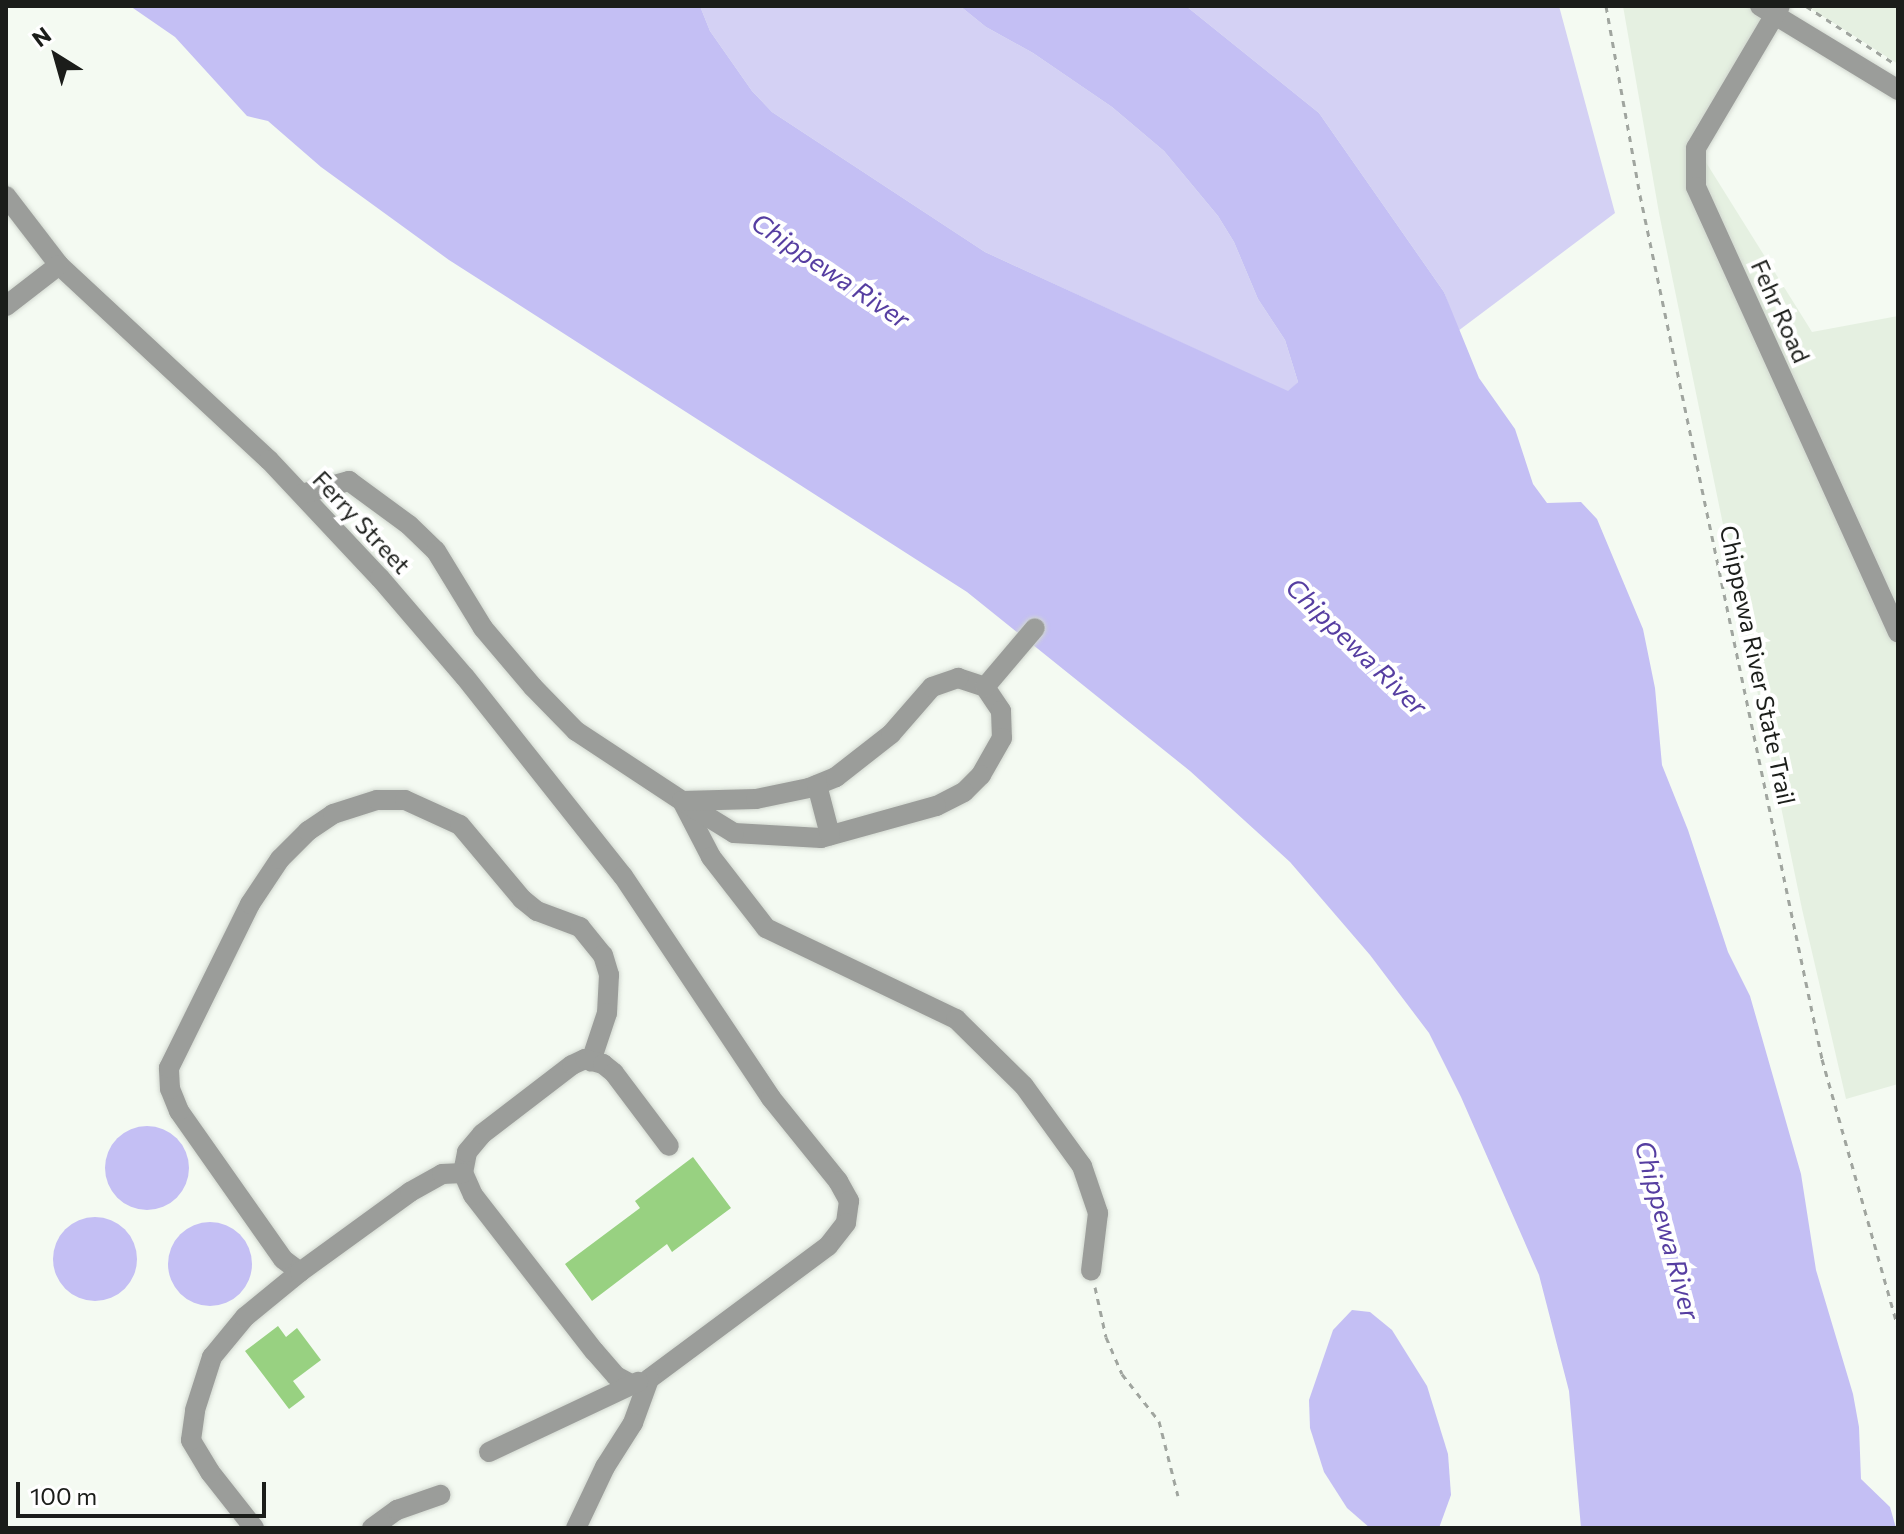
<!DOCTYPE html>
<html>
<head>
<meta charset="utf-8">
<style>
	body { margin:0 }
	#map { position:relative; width:1904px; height:1534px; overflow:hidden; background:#f4faf2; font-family:Commissioner,sans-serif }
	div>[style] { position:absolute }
	.built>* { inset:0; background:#e5f0e1 }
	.green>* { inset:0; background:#d4d1f4 }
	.water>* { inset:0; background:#c4bff4 }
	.round { border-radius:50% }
	.building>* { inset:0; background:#98d181 }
	.path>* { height:3px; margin-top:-1.5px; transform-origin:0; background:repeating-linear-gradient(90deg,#a0a59f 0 6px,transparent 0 12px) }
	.roads { filter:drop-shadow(0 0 2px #d1d7cf) drop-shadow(0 0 2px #d1d7cf) }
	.minor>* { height:20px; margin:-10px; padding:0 10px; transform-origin:10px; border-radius:10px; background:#9b9d9a }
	span { translate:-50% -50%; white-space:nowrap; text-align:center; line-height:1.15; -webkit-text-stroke:8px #fff; paint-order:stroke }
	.street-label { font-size:24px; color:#1b1d1a }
	.water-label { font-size:26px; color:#563ea1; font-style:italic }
	.frame { position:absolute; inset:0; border:8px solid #1b1d1a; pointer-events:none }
	.north { position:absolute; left:16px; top:16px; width:80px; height:80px; -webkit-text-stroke:6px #fff; paint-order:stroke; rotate:323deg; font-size:22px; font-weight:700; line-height:32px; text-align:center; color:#1b1d1a }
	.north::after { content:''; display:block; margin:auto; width:28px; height:36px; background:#1b1d1a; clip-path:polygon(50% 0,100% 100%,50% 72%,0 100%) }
	.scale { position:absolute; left:16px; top:1482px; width:250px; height:36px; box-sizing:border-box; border:4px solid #1b1d1a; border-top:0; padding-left:10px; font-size:24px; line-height:28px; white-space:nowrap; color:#1b1d1a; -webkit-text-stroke:6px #fff; paint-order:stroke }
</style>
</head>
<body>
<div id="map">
	<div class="built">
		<i style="clip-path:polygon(1623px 6px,1780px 6px,1697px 148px,1812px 332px,1898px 316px,1898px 1084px,1846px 1099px,1802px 909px,1659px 213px)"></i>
		<i style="clip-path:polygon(1806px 6px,1898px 6px,1898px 64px,1848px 32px)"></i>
	</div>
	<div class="green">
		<i style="clip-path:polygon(700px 6px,960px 6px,986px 27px,1033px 53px,1112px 107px,1164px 151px,1218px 216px,1234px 242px,1258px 299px,1285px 340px,1298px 382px,1288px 392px,985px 252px,772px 112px,752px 91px,710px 31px)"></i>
		<i style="clip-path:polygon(1186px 6px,1559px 6px,1615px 213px,1458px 331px,1444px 292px,1319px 113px)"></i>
	</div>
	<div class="water">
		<i style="clip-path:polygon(130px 6px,700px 6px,710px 31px,752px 91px,772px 112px,985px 252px,1288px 391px,1298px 382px,1285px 340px,1258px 299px,1234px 242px,1218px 216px,1164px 151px,1112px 107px,1033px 53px,986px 27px,960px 6px,1186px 6px,1319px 113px,1444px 292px,1479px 378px,1515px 429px,1533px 484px,1547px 503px,1581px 502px,1597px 519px,1643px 629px,1655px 688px,1662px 765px,1688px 830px,1728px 952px,1750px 996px,1801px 1174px,1816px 1270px,1853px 1394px,1859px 1427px,1861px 1479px,1890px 1507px,1896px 1528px,1581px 1528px,1569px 1391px,1539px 1275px,1461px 1097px,1429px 1033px,1370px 955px,1290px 862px,1190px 771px,967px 592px,449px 260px,321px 167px,268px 121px,247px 116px,175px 37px)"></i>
		<i class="round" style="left:105px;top:1126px;width:84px;height:84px"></i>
		<i class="round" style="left:53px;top:1217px;width:84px;height:84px"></i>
		<i class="round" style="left:168px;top:1222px;width:84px;height:84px"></i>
		<i style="clip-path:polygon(1352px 1310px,1370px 1312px,1392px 1330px,1427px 1386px,1448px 1454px,1451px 1495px,1439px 1528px,1370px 1528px,1347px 1508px,1324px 1472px,1310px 1428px,1309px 1400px,1333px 1330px)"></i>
	</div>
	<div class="building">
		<i style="clip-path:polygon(693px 1157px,731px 1208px,672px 1252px,667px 1244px,592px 1301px,565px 1264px,640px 1208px,635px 1201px)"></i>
		<i style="clip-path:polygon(278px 1326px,286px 1337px,297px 1328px,321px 1360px,293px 1381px,305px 1397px,289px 1409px,245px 1351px)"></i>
	</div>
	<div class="path">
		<i style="left:1606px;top:6px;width:192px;rotate:79.8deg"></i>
		<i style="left:1640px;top:195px;width:883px;rotate:78.1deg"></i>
		<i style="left:1822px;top:1059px;width:279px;rotate:74.2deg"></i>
		<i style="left:1806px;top:6px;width:110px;rotate:33.1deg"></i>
		<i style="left:1095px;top:1287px;width:51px;rotate:77.6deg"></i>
		<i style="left:1106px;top:1337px;width:40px;rotate:66.6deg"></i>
		<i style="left:1122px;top:1374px;width:60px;rotate:51.8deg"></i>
		<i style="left:1159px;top:1421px;width:77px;rotate:75.8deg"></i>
	</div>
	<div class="roads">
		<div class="minor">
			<i style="left:1760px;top:6px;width:162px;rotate:31.3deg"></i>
			<i style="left:1780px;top:6px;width:165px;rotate:120.6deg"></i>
			<i style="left:1696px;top:148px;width:39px;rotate:90deg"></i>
			<i style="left:1696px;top:187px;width:489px;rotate:65.6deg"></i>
			<i style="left:6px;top:196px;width:87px;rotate:52.5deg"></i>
			<i style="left:59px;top:265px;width:287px;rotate:42.9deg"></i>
			<i style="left:269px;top:460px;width:162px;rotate:46.8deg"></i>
			<i style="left:380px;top:578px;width:130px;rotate:49.4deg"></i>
			<i style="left:465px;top:677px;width:254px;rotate:51.6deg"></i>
			<i style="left:623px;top:876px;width:267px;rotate:56.3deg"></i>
			<i style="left:771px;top:1098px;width:107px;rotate:51.1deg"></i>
			<i style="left:838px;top:1181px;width:23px;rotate:61deg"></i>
			<i style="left:849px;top:1201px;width:22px;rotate:98deg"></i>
			<i style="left:846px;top:1223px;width:29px;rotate:128deg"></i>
			<i style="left:828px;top:1246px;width:223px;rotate:143.4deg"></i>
			<i style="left:649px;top:1379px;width:47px;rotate:110deg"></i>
			<i style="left:633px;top:1423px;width:52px;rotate:122.5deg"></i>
			<i style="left:605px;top:1467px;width:68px;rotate:115.4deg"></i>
			<i style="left:6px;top:306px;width:67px;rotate:-37.7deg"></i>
			<i style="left:302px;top:494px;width:49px;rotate:-15.5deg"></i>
			<i style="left:349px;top:481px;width:74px;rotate:36.3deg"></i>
			<i style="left:409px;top:525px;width:37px;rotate:44deg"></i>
			<i style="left:436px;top:551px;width:90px;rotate:58.6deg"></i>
			<i style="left:483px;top:628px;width:77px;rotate:49.7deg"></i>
			<i style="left:533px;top:687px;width:62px;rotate:45.7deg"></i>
			<i style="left:576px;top:731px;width:127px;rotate:33.4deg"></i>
			<i style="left:682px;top:801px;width:63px;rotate:62.6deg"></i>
			<i style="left:711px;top:857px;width:90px;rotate:52.2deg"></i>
			<i style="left:766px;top:928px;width:211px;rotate:25.6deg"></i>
			<i style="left:956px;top:1019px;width:95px;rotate:44.6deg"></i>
			<i style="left:1024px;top:1086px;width:99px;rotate:54.1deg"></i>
			<i style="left:1082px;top:1166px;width:50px;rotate:71.2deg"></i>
			<i style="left:1098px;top:1213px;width:58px;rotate:96.9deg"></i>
			<i style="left:958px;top:678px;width:28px;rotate:18deg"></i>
			<i style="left:985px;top:687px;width:29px;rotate:56deg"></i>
			<i style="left:1001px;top:711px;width:27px;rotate:88deg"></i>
			<i style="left:1002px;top:738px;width:43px;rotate:119.6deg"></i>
			<i style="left:981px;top:775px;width:24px;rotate:135deg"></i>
			<i style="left:964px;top:792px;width:31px;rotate:153deg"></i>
			<i style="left:936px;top:806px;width:119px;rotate:164.5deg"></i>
			<i style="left:821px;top:838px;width:87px;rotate:-176.7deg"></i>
			<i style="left:734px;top:833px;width:61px;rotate:-148.4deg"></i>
			<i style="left:682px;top:801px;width:74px;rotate:-1.5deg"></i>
			<i style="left:756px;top:799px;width:54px;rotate:-11.7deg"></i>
			<i style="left:809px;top:788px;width:29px;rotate:-22deg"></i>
			<i style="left:836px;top:777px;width:70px;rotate:-38deg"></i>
			<i style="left:891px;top:734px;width:62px;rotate:-48.9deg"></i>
			<i style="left:932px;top:687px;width:28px;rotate:-19deg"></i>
			<i style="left:985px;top:687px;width:77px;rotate:-49.7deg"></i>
			<i style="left:817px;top:785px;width:52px;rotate:75.4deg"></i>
			<i style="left:300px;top:1272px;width:21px;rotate:-143deg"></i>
			<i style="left:283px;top:1259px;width:181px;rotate:-125.1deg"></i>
			<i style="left:179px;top:1111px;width:24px;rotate:-112deg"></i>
			<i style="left:170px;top:1089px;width:21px;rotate:-93deg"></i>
			<i style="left:169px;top:1068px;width:183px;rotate:-63.7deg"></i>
			<i style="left:250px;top:904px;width:54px;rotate:-56.3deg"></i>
			<i style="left:280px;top:859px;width:40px;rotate:-45deg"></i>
			<i style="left:308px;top:831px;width:30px;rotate:-34deg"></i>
			<i style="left:333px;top:814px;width:46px;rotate:-17.7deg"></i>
			<i style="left:377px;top:800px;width:28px"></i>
			<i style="left:405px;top:800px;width:60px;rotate:24.4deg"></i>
			<i style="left:460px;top:825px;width:97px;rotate:50deg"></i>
			<i style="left:522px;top:899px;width:19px;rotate:39deg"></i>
			<i style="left:537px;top:911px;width:46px;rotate:20.4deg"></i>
			<i style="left:580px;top:927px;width:36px;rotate:51deg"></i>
			<i style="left:603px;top:955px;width:21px;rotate:73deg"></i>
			<i style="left:609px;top:975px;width:38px;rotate:93deg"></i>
			<i style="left:607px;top:1013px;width:51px;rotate:108.4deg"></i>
			<i style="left:631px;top:1384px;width:17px;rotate:-152deg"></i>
			<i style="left:616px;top:1376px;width:33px;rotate:-131deg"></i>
			<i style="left:594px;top:1351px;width:197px;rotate:-127.8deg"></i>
			<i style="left:473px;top:1195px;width:24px;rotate:-114deg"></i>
			<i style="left:463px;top:1173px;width:21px;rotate:-79deg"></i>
			<i style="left:467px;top:1152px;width:23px;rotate:-50deg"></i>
			<i style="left:482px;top:1134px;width:113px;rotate:-37.5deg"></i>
			<i style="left:572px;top:1065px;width:14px;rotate:-25deg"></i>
			<i style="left:585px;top:1059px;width:19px;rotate:16deg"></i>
			<i style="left:603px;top:1064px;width:14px;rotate:39deg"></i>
			<i style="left:614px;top:1073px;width:91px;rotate:53deg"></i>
			<i style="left:489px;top:1452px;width:165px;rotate:-25.2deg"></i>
			<i style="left:254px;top:1528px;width:71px;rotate:-128.2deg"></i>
			<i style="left:210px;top:1472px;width:37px;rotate:-121deg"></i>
			<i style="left:191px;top:1440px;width:30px;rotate:-82deg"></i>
			<i style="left:195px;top:1410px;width:56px;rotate:-72.2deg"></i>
			<i style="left:212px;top:1357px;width:52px;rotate:-50.5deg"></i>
			<i style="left:245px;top:1317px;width:71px;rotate:-39.3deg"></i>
			<i style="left:300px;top:1272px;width:136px;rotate:-36deg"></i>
			<i style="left:410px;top:1192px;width:37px;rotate:-29deg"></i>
			<i style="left:442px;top:1174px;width:21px;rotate:-3deg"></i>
			<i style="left:372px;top:1528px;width:31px;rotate:-36deg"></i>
			<i style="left:397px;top:1510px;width:46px;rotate:-19.2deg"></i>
		</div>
	</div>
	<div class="street-label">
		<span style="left:1781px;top:311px;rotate:66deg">Fehr Road</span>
		<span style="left:362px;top:522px;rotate:47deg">Ferry Street</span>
		<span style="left:1758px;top:665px;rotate:78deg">Chippewa River State Trail</span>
	</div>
	<div class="water-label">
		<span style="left:831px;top:270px;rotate:34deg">Chippewa River</span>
		<span style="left:1357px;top:646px;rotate:44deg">Chippewa River</span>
		<span style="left:1668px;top:1230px;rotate:75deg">Chippewa River</span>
	</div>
	<div class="frame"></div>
	<div class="north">N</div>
	<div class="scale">100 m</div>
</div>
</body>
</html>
